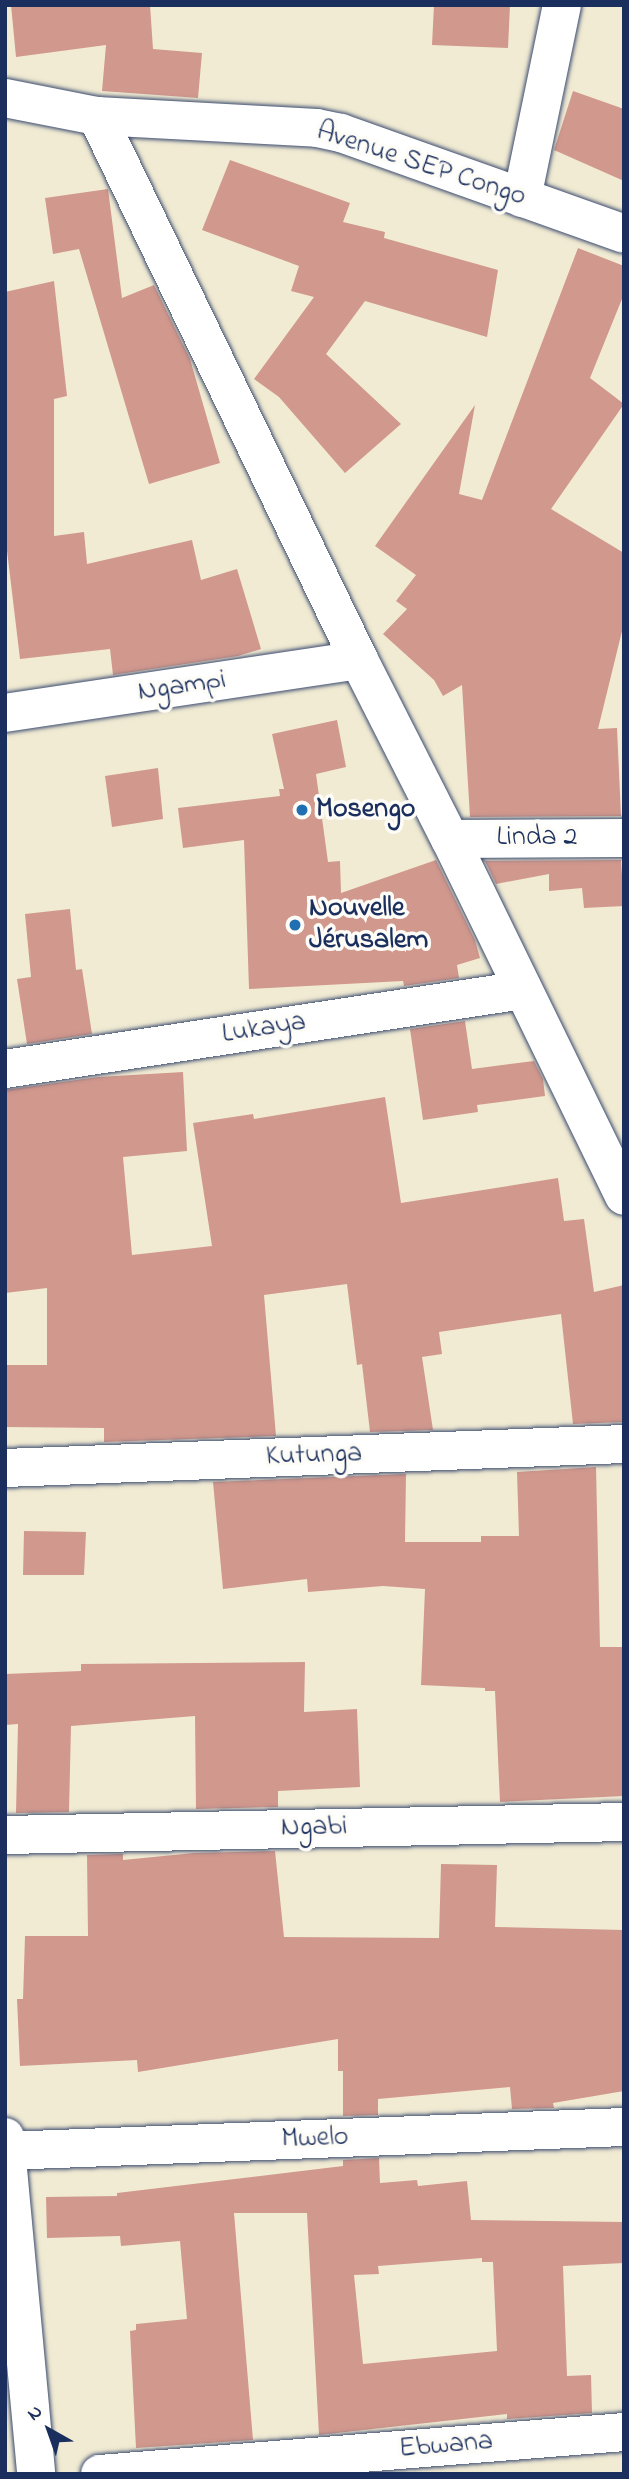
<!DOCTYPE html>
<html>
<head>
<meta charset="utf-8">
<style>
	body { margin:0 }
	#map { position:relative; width:629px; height:2479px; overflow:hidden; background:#f1ebd3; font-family:"Indie Flower",sans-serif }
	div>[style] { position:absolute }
	.building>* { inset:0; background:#d1988d }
	.roads { filter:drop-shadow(0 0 2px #3b4b70) drop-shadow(0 0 2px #3b4b70) }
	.street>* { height:38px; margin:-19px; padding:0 19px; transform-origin:19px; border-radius:19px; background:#fff }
	.dots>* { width:19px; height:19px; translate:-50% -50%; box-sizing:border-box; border:4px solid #fdfcf7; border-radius:50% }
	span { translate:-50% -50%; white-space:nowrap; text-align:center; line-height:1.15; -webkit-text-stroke:7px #fdfcf7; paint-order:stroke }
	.street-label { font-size:28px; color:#1b2f5e }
	.poi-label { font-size:28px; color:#1b2f5e; font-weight:700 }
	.left { translate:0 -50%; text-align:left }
	.frame { position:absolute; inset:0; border:7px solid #1b2f5e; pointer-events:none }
	.north { position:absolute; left:14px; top:2395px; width:70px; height:70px; -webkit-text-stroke:5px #fdfcf7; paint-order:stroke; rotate:320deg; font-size:19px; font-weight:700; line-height:28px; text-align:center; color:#1b2f5e }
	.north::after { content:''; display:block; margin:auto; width:24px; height:32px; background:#1b2f5e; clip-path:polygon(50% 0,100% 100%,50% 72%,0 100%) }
</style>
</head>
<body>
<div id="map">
	<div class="building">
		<i style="clip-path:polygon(11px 5px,150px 5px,153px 49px,202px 53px,198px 98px,102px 91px,106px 45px,16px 57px)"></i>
		<i style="clip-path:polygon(434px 5px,510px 5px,508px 48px,432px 45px)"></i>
		<i style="clip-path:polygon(573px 91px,624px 109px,624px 181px,554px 150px)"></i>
		<i style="clip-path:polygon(230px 160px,350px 203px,343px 222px,385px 232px,384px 238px,498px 270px,487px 337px,365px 301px,326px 354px,401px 424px,345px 473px,279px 397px,254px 379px,314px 297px,291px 291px,299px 266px,202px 230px)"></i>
		<i style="clip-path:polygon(108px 189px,122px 298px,154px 285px,190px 359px,220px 463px,149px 484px,79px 249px,53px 254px,45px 198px)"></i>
		<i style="clip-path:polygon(578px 248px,624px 266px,624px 294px,590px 378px,624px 404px,551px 509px,624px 553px,624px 623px,598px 729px,617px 728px,621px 816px,470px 817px,462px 685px,443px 696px,434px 680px,383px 634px,407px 609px,396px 601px,416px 575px,375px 546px,475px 405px,459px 494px,482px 500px)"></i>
		<i style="clip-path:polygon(54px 281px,67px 396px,54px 399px,54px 536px,84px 532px,87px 564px,192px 540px,201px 580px,237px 569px,261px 649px,238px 656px,113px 675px,110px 649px,20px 659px,5px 534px,5px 292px)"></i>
		<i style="clip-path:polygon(337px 720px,346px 767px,316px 774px,328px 862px,340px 861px,341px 893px,436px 860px,475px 940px,480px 958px,457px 965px,459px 978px,404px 986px,403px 981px,249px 989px,244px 840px,183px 848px,178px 808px,280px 796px,279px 789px,284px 789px,272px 734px)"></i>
		<i style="clip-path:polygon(158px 768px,163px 819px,112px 827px,105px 776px)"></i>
		<i style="clip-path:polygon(621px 860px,624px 906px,584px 908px,582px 888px,549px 891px,549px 874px,496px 884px,485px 861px)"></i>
		<i style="clip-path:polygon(70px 909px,76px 970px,82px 969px,92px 1034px,27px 1044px,17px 979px,31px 977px,25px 914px)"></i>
		<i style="clip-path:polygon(465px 1021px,472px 1069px,534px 1061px,543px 1079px,545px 1096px,477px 1105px,478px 1112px,423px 1120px,410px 1029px)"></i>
		<i style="clip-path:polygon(183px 1072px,187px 1151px,123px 1157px,132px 1255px,212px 1246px,193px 1123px,253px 1114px,254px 1119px,385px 1097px,401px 1203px,558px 1178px,564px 1221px,584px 1219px,594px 1292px,624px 1285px,624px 1422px,573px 1424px,561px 1314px,439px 1332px,442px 1354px,422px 1357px,433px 1430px,370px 1432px,362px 1364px,357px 1365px,347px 1284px,264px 1295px,276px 1436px,104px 1442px,104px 1428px,5px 1427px,5px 1365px,47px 1365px,47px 1288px,5px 1293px,5px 1090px,98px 1077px)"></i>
		<i style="clip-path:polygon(596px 1467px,600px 1647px,624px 1647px,624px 1796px,500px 1802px,495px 1691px,485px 1691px,485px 1688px,421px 1685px,425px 1589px,383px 1586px,308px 1592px,307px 1579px,223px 1589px,213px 1482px,406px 1474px,405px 1542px,481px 1542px,481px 1536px,519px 1536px,517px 1472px)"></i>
		<i style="clip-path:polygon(24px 1531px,86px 1532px,84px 1575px,23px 1575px)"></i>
		<i style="clip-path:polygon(305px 1662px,304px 1712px,357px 1709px,360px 1787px,278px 1791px,278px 1807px,196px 1809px,195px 1716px,71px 1726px,69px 1812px,16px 1813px,18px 1724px,5px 1725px,5px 1674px,81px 1671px,81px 1664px)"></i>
		<i style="clip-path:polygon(275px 1851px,284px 1937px,439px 1938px,441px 1864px,497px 1865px,495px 1927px,624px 1930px,624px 2091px,553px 2103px,554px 2108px,512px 2109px,510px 2087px,378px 2099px,378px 2115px,343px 2116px,343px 2071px,338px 2071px,338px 2039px,138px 2072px,137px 2060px,20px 2066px,17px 1999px,23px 1999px,25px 1936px,88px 1936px,87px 1855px,123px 1854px,123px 1860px,194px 1853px)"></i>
		<i style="clip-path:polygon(evenodd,379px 2158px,380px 2183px,417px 2180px,418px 2186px,467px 2181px,471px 2220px,624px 2222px,624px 2263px,563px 2266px,567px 2376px,591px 2375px,592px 2413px,507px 2419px,507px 2414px,319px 2435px,307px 2213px,234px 2213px,253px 2440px,136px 2448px,130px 2331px,136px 2330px,136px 2324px,187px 2319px,180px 2241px,121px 2246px,120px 2236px,47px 2238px,46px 2197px,117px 2196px,117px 2193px,343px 2166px,343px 2160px,379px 2158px,482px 2258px,482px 2262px,493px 2262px,497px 2351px,363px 2364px,354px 2275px,379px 2274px,378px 2266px,482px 2258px)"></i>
	</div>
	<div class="roads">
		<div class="street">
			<i style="left:5px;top:98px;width:94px;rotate:11.1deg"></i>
			<i style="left:97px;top:116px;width:220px;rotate:3.1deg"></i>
			<i style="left:317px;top:128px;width:25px;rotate:12deg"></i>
			<i style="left:341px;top:133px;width:300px;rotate:19.6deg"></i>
			<i style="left:97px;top:116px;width:604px;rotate:64.28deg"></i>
			<i style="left:359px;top:660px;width:201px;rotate:63.1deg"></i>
			<i style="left:450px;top:839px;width:397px;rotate:64deg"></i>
			<i style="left:522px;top:198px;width:197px;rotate:-78.3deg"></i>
			<i style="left:5px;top:713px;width:358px;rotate:-8.5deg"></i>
			<i style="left:450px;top:839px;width:174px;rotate:-0.3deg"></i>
			<i style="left:5px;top:1069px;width:524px;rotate:-8.67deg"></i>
			<i style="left:5px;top:1468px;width:619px;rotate:-2.22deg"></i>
			<i style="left:5px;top:1835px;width:619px;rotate:-1.2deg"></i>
			<i style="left:5px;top:2137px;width:338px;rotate:84.7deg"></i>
			<i style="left:5px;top:2151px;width:619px;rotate:-2.22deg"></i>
			<i style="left:100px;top:2474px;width:526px;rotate:-4.58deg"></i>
		</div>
	</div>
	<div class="dots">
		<i style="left:302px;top:810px;background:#1f6fb2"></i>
		<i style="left:295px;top:925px;background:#1f6fb2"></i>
	</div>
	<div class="street-label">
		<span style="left:421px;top:165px;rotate:18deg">Avenue SEP Congo</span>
		<span style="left:182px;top:687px;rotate:-8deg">Ngampi</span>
		<span style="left:537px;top:838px">Linda 2</span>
		<span style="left:264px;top:1029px;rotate:-9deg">Lukaya</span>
		<span style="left:314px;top:1456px;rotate:-2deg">Kutunga</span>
		<span style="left:314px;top:1828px;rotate:-1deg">Ngabi</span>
		<span style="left:315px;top:2139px;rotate:-2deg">Mwelo</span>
		<span style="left:446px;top:2446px;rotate:-5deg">Ebwana</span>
	</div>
	<div class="poi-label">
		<span class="left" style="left:316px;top:810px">Mosengo</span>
		<span class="left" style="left:309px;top:925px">Nouvelle<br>Jérusalem</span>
	</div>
	<div class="frame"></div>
	<div class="north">N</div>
</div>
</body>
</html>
